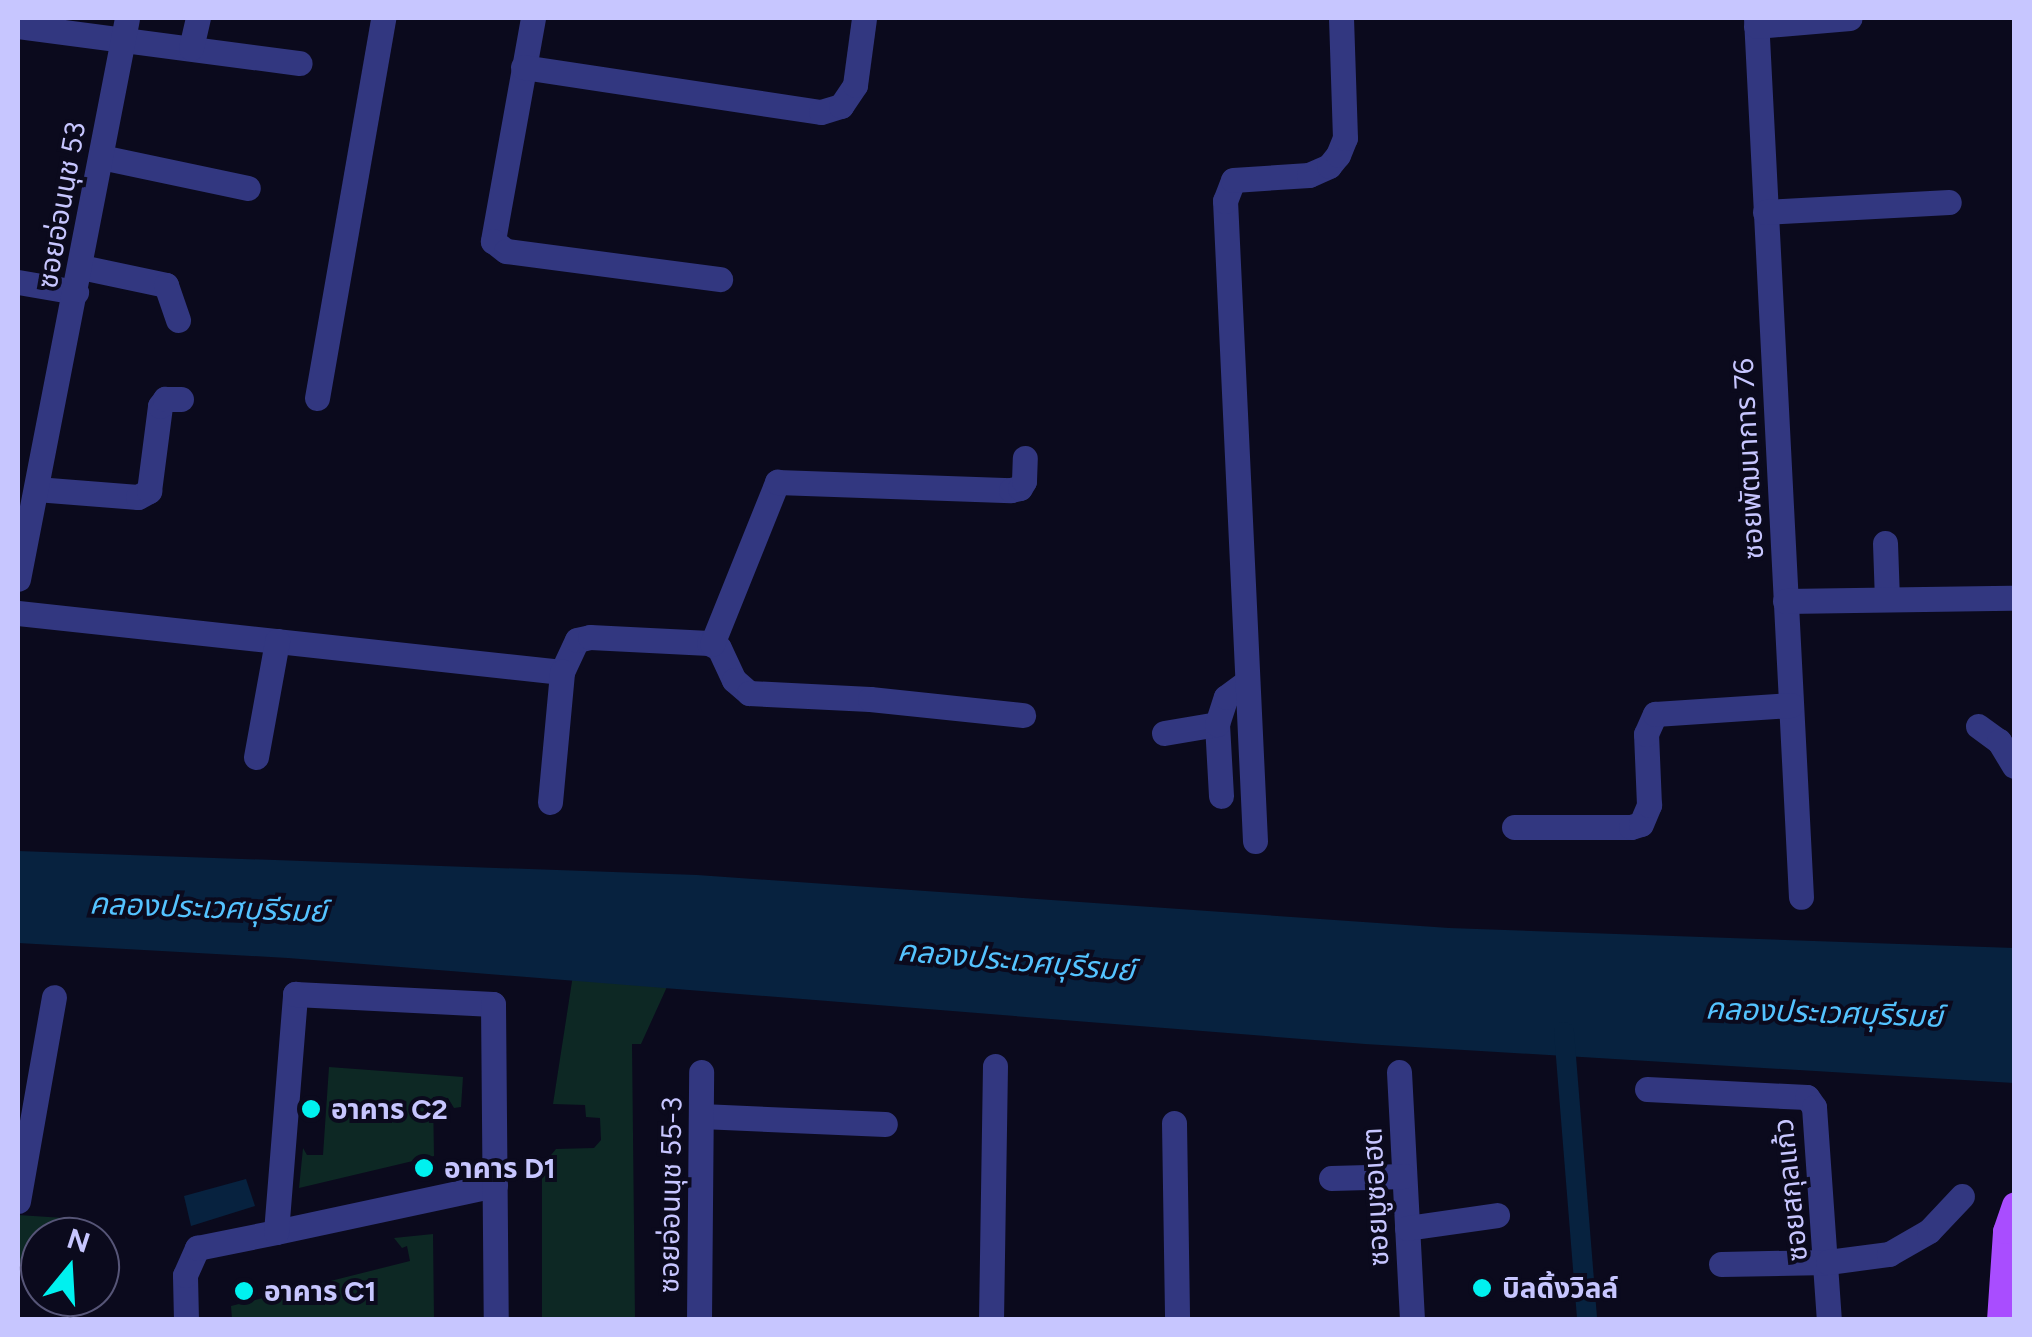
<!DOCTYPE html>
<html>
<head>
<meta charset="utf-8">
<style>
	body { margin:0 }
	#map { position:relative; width:2032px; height:1337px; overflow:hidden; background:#0b0a1d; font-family:Figtree,"Noto Sans Thai",sans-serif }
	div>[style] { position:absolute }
	.green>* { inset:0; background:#0d2824 }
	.water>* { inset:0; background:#07223f }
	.canal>* { height:20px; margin:-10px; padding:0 10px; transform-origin:10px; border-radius:10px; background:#07223f }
	.street>* { height:25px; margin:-12.5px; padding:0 12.5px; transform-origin:12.5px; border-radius:12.5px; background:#323780 }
	.primary>* { height:25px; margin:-12.5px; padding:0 12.5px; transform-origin:12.5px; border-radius:12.5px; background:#a94dff }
	.dots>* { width:28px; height:28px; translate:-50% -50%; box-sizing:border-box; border:5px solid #0b0a1d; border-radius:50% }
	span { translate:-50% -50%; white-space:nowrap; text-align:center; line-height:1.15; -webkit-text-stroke:8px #0b0a1d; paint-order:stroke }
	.street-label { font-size:28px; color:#c7c6ff }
	.poi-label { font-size:28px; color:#c7c6ff; font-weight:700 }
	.left { translate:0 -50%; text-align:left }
	.water-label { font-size:30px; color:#54c3ff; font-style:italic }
	.frame { position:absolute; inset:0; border:20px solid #c7c6ff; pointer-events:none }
	.north { position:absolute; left:20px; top:1217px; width:100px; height:100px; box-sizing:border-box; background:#0b0a1d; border:2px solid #565577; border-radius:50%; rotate:18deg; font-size:28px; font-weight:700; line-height:40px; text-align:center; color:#c7c6ff }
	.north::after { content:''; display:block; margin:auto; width:35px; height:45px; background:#00f1ef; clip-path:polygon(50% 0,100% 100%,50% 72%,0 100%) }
</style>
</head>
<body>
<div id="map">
	<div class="green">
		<i style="clip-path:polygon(573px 975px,671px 978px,641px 1044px,632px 1044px,635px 1319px,542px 1319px,542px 1166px,556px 1149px,594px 1148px,601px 1140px,600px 1118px,586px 1117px,585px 1105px,553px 1104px)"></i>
		<i style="clip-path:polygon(329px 1067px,463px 1077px,461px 1107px,454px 1108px,448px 1098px,433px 1097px,434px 1156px,299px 1188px,303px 1148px,307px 1155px,323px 1155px)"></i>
		<i style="clip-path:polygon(18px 1215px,79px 1219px,76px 1230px,64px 1228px,62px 1237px,40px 1237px,40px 1268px,18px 1264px)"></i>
		<i style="clip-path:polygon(433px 1234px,434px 1319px,232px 1319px,231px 1306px,410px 1261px,407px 1246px,402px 1248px,394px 1238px)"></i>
	</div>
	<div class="water">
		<i style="clip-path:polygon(18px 851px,697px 875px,1449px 928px,2014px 948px,2014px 1083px,1365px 1044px,288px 958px,18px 943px)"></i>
		<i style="clip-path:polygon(246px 1179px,255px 1206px,191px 1226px,184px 1196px)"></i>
	</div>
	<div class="canal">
		<i style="left:1564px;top:1032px;width:289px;rotate:85.4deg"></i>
	</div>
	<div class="street">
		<i style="left:533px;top:18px;width:227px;rotate:100.2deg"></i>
		<i style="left:493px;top:241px;width:16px;rotate:38deg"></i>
		<i style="left:506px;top:251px;width:216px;rotate:7.5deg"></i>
		<i style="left:1756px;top:18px;width:880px;rotate:87.07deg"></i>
		<i style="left:18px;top:26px;width:284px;rotate:7.5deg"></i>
		<i style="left:1756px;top:26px;width:94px;rotate:-4.9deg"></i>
		<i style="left:191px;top:48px;width:31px;rotate:-77deg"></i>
		<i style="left:523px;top:67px;width:301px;rotate:8.6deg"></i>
		<i style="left:821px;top:112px;width:21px;rotate:-17deg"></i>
		<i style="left:841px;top:106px;width:25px;rotate:-56deg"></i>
		<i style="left:855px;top:85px;width:68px;rotate:-82.3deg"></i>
		<i style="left:101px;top:157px;width:150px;rotate:11.9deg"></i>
		<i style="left:1765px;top:212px;width:184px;rotate:-3.1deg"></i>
		<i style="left:81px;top:267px;width:87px;rotate:12deg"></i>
		<i style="left:166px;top:285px;width:37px;rotate:71deg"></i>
		<i style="left:18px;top:282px;width:59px;rotate:9.8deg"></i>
		<i style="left:317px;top:398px;width:386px;rotate:-80.1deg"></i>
		<i style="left:36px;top:489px;width:102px;rotate:4.5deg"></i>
		<i style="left:138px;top:497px;width:13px;rotate:-29deg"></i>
		<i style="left:149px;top:491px;width:86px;rotate:-82.6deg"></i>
		<i style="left:160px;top:406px;width:9px;rotate:-54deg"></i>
		<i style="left:165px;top:399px;width:16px"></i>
		<i style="left:1885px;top:543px;width:56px;rotate:88deg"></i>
		<i style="left:18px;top:579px;width:571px;rotate:-79deg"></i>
		<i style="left:1785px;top:601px;width:226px;rotate:-0.8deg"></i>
		<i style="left:18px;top:613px;width:547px;rotate:6.19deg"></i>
		<i style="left:562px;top:672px;width:35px;rotate:-65deg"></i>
		<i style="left:577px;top:640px;width:13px;rotate:-13deg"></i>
		<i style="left:590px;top:637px;width:119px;rotate:2.9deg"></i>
		<i style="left:709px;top:643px;width:11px;rotate:27deg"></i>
		<i style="left:719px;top:648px;width:35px;rotate:65deg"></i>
		<i style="left:734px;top:680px;width:20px;rotate:41deg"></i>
		<i style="left:749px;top:693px;width:121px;rotate:2.8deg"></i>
		<i style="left:870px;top:699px;width:154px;rotate:6deg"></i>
		<i style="left:712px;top:644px;width:175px;rotate:-68.1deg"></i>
		<i style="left:777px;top:482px;width:234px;rotate:2deg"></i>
		<i style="left:1011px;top:490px;width:9px;rotate:-13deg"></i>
		<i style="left:1020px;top:488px;width:8px;rotate:-60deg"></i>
		<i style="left:1024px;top:481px;width:23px;rotate:-88deg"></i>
		<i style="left:1217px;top:724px;width:72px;rotate:86.8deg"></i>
		<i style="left:1978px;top:726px;width:26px;rotate:36deg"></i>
		<i style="left:1999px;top:741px;width:29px;rotate:59deg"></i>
		<i style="left:1164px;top:733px;width:54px;rotate:-9.6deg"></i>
		<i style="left:1217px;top:724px;width:28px;rotate:-72deg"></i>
		<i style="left:1226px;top:697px;width:26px;rotate:-36deg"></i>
		<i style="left:256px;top:757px;width:118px;rotate:-79.7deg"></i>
		<i style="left:550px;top:802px;width:131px;rotate:-84.7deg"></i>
		<i style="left:1514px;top:827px;width:117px"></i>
		<i style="left:1631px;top:827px;width:10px;rotate:-17deg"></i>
		<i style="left:1641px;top:824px;width:21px;rotate:-67deg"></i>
		<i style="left:1649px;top:805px;width:71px;rotate:-92.4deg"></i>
		<i style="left:1646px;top:734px;width:22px;rotate:-66deg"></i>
		<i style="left:1655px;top:714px;width:136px;rotate:-3.8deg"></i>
		<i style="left:1255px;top:841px;width:641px;rotate:-92.68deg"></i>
		<i style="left:1225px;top:201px;width:22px;rotate:-69deg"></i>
		<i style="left:1233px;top:180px;width:76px;rotate:-3.8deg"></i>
		<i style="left:1309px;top:175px;width:22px;rotate:-24deg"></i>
		<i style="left:1329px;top:166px;width:14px;rotate:-51deg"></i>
		<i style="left:1338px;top:155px;width:18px;rotate:-68deg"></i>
		<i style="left:1345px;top:138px;width:120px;rotate:-91.9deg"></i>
		<i style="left:1399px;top:1072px;width:248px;rotate:87deg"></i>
		<i style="left:1647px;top:1089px;width:160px;rotate:2.9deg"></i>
		<i style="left:1807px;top:1097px;width:12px;rotate:55deg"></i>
		<i style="left:1814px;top:1107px;width:214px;rotate:86deg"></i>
		<i style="left:701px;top:1116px;width:184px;rotate:2.5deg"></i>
		<i style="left:1174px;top:1123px;width:197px;rotate:89.1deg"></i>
		<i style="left:1331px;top:1178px;width:73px;rotate:-1.6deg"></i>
		<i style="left:18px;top:1201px;width:207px;rotate:-80deg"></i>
		<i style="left:1407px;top:1228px;width:91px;rotate:-8.2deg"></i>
		<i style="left:276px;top:1232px;width:224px;rotate:-12.1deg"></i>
		<i style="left:1721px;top:1264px;width:107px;rotate:-1.1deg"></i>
		<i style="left:1828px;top:1262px;width:62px;rotate:-7.5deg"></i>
		<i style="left:1889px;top:1254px;width:46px;rotate:-29.9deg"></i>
		<i style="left:1929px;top:1231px;width:48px;rotate:-46.7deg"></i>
		<i style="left:186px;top:1320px;width:45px;rotate:-91.3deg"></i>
		<i style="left:185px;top:1275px;width:30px;rotate:-66deg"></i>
		<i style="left:197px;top:1248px;width:81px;rotate:-11.4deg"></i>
		<i style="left:276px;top:1232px;width:239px;rotate:-85.4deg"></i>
		<i style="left:295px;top:994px;width:198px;rotate:2.9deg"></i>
		<i style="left:493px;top:1004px;width:316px;rotate:89.5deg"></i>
		<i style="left:699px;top:1320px;width:248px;rotate:-89.5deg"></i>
		<i style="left:991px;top:1320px;width:254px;rotate:-89.1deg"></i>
	</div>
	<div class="primary">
		<i style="left:1999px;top:1320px;width:89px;rotate:-86.1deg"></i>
		<i style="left:2005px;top:1231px;width:28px;rotate:-71deg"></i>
	</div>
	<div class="dots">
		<i style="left:311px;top:1109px;background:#00f1ef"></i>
		<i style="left:424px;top:1168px;background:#00f1ef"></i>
		<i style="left:1482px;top:1288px;background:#00f1ef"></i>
		<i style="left:244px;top:1291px;background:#00f1ef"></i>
	</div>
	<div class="street-label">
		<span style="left:61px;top:205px;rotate:-80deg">ซอยอ่อนนุช 53</span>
		<span style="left:1748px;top:459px;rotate:-93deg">ซอยพัฒนาการ 76</span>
		<span style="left:1790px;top:1190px;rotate:-96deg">ซอยสกุลแก้ว</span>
		<span style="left:670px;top:1195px;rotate:-89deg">ซอยอ่อนนุช 55-3</span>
		<span style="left:1375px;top:1197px;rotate:-93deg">ซอยมูซอเฮต</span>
	</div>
	<div class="poi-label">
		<span class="left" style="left:331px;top:1109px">อาคาร C2</span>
		<span class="left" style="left:444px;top:1168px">อาคาร D1</span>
		<span class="left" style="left:1502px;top:1288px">บิลดิ้งวิลล์</span>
		<span class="left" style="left:264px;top:1291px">อาคาร C1</span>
	</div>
	<div class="water-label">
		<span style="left:208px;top:908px;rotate:2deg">คลองประเวศบุรีรมย์</span>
		<span style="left:1016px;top:961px;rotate:5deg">คลองประเวศบุรีรมย์</span>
		<span style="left:1824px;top:1013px;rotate:2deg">คลองประเวศบุรีรมย์</span>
	</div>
	<div class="frame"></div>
	<div class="north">N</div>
</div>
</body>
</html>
